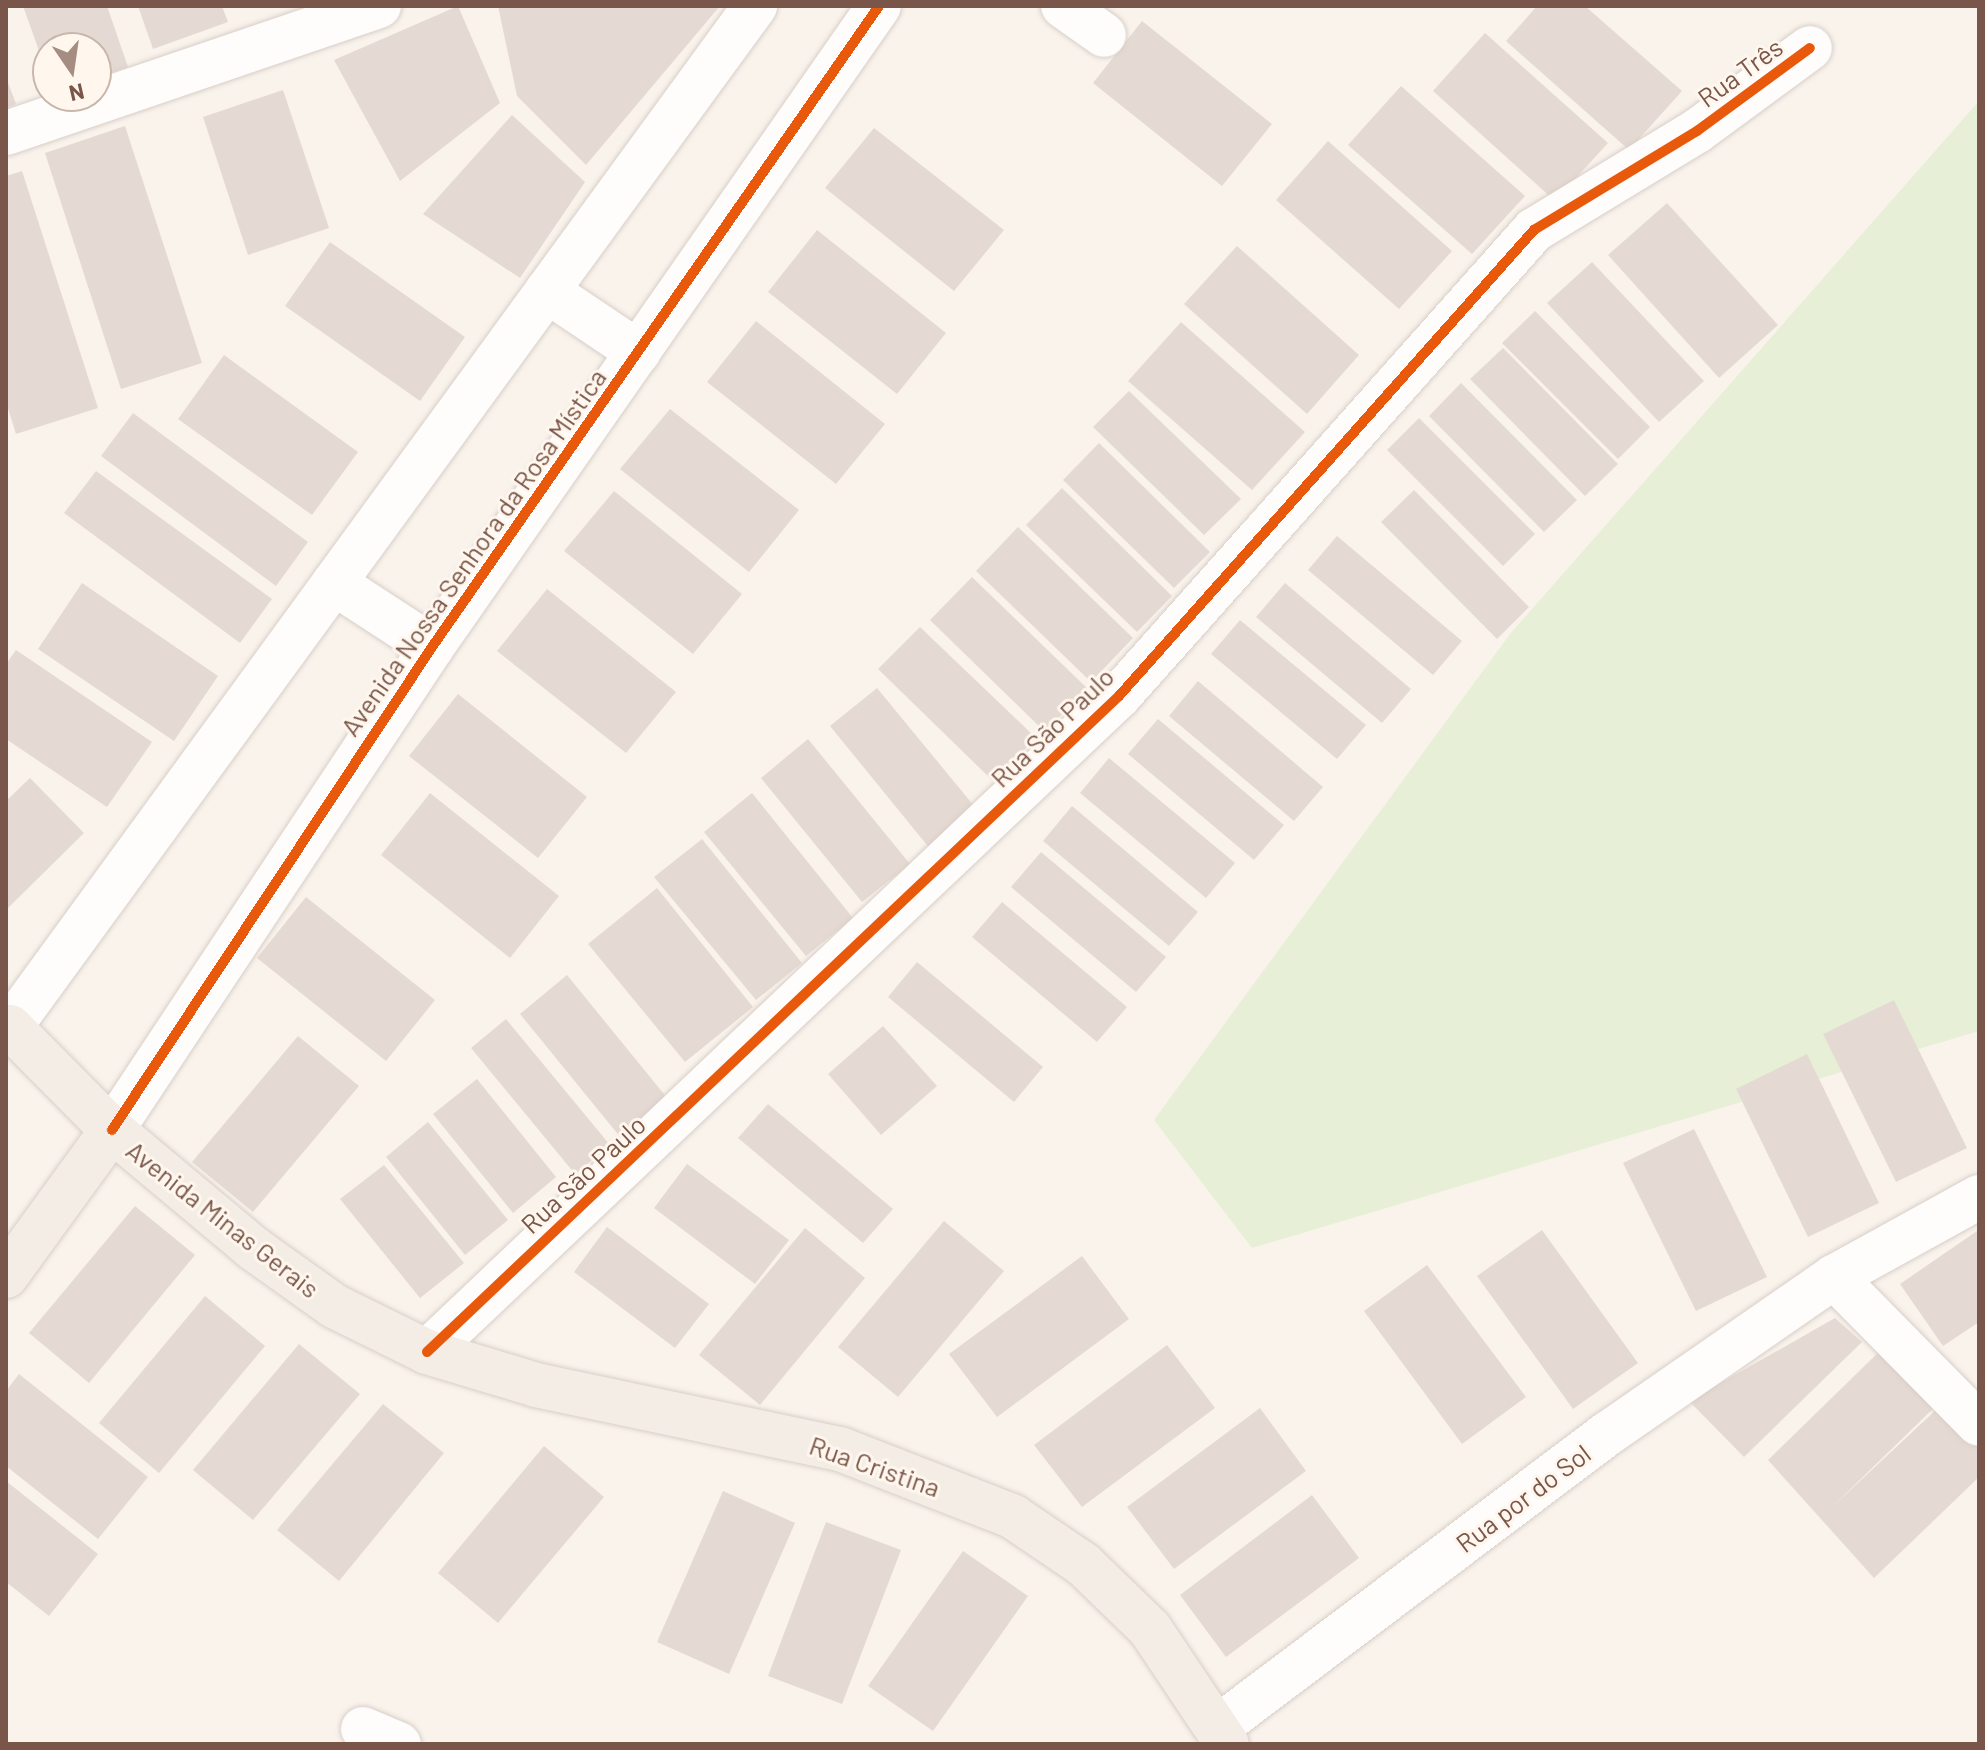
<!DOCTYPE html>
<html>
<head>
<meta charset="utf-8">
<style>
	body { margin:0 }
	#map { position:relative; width:1985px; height:1750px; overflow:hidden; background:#f9f3ec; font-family:Barlow,sans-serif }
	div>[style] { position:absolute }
	.green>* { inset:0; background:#e7f0d6 }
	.building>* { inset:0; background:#e5dad3 }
	.roads { filter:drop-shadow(0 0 2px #d8cec8) drop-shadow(0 0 2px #d8cec8) }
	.minor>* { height:44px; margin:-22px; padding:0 22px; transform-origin:22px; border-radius:22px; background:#fefdfc }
	.major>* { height:44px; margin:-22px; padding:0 22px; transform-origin:22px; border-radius:22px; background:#f3ede5 }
	.cycleway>* { height:10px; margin:-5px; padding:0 5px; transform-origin:5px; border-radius:5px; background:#e8590c }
	span { translate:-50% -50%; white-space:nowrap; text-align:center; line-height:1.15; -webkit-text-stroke:6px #fff7ee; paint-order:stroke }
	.street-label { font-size:26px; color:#795649 }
	.frame { position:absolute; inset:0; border:8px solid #795649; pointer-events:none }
	.north { position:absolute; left:32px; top:32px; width:80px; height:80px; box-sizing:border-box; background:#fff7ee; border:2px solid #c9b7ac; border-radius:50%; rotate:167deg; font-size:22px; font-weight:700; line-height:32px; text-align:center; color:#795649 }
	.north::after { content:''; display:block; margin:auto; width:28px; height:36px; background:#a68d82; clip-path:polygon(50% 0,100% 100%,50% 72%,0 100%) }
</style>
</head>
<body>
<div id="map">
	<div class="green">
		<i style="clip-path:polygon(1979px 101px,1979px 1031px,1252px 1248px,1154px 1120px,1510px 634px)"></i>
	</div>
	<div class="building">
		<i style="clip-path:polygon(23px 6px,107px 6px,128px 67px,96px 78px,96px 48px,48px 48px,48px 76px)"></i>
		<i style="clip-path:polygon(138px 6px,222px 6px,228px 22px,153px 49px)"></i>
		<i style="clip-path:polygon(458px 6px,500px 103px,400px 181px,334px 60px)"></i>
		<i style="clip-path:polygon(498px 6px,720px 6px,586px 165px,517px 96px)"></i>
		<i style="clip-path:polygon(1537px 6px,1585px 6px,1682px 91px,1629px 150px,1506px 41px)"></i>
		<i style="clip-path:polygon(1142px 21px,1272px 124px,1222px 186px,1093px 83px)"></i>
		<i style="clip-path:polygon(1485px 33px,1608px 143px,1555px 201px,1433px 91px)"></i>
		<i style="clip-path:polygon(6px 77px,16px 104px,6px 108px)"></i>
		<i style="clip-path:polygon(1401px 86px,1525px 196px,1472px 254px,1348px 145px)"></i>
		<i style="clip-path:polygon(283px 90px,329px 228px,248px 255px,203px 117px)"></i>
		<i style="clip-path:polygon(512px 115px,585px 182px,520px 278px,423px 214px)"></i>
		<i style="clip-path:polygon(125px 126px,202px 363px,121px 389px,45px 153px)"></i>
		<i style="clip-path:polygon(874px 128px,1004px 230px,954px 291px,825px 188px)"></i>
		<i style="clip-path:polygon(1328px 141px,1452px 251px,1399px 309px,1276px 200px)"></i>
		<i style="clip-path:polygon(22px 171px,98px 408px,16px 434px,6px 402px,6px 176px)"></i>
		<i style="clip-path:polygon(1667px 203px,1778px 325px,1719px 378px,1608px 255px)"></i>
		<i style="clip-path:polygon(817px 230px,946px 333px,897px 394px,768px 292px)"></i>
		<i style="clip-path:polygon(330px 242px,465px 337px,420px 401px,285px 306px)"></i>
		<i style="clip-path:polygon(1237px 246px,1359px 355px,1307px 414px,1184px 304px)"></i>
		<i style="clip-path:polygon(1592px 262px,1704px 381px,1659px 422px,1547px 303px)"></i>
		<i style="clip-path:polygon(1535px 311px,1650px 427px,1618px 459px,1502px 343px)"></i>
		<i style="clip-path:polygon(756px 321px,885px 424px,836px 484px,707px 382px)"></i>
		<i style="clip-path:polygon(1181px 322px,1305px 432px,1252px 490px,1128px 381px)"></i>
		<i style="clip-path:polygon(1503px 348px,1618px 464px,1585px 496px,1470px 379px)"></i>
		<i style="clip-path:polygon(224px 355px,358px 452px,312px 515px,178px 419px)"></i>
		<i style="clip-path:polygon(1461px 383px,1577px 500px,1544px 532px,1429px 416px)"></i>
		<i style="clip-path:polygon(1129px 391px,1241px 499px,1204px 535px,1093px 427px)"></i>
		<i style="clip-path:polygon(670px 409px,799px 510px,749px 572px,620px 469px)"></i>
		<i style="clip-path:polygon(133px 413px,308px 542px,276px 586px,101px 456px)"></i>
		<i style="clip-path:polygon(1419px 418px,1535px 534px,1503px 566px,1387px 450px)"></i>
		<i style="clip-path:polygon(1099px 443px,1210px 552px,1174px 588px,1063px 480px)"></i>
		<i style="clip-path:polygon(96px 471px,272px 599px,240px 643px,64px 513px)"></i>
		<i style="clip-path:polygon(1062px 488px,1172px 596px,1137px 632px,1026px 525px)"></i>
		<i style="clip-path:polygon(1414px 490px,1529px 607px,1497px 639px,1381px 522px)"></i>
		<i style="clip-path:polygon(614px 491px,742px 594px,693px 654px,564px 551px)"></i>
		<i style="clip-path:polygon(1018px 527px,1133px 638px,1091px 682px,976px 571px)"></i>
		<i style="clip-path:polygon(1337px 536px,1462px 641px,1433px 675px,1308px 570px)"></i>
		<i style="clip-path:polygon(972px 577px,1087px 688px,1045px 732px,930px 620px)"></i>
		<i style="clip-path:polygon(82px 583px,218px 676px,174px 741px,38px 649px)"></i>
		<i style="clip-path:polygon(1285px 583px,1411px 689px,1382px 723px,1256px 617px)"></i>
		<i style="clip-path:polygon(547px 589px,676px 692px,626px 753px,497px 651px)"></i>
		<i style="clip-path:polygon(1240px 620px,1366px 725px,1337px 759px,1211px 654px)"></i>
		<i style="clip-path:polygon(920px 627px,1036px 738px,993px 781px,878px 669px)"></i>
		<i style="clip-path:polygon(16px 650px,152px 742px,107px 807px,6px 739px,6px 664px)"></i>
		<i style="clip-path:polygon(1198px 681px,1323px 787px,1294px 821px,1169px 716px)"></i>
		<i style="clip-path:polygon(877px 688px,979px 812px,931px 850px,830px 726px)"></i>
		<i style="clip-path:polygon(458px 694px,587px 797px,538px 858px,409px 756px)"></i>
		<i style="clip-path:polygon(1158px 719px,1284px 825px,1254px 860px,1128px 754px)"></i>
		<i style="clip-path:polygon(808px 739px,910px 864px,862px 902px,761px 778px)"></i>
		<i style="clip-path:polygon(1109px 758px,1235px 863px,1206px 898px,1080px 793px)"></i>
		<i style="clip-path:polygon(30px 778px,84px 833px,6px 910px,6px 801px)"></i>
		<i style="clip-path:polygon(430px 793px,559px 896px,510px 958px,381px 855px)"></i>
		<i style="clip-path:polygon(752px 793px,853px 918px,806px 956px,704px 832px)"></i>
		<i style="clip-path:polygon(1072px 806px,1198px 912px,1169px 946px,1043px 841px)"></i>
		<i style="clip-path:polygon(702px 839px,802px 963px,756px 1000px,654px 877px)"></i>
		<i style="clip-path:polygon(1041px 852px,1166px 957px,1136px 992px,1011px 887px)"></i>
		<i style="clip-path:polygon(657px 888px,753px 1007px,685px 1062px,588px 944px)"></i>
		<i style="clip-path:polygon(306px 897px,435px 1000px,386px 1061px,257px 958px)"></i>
		<i style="clip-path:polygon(1002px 902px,1127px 1007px,1097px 1042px,972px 937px)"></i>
		<i style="clip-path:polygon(917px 962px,1043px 1067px,1014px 1102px,888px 997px)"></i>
		<i style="clip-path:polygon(567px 975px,668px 1099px,621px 1138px,520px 1014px)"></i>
		<i style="clip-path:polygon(1894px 1000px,1967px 1148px,1896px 1182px,1823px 1034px)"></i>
		<i style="clip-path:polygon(506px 1019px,610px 1145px,575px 1174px,471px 1048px)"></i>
		<i style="clip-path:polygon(883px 1026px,937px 1086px,881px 1135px,828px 1074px)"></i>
		<i style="clip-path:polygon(298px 1036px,359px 1086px,253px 1212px,192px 1162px)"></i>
		<i style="clip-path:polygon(1807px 1054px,1879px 1203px,1808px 1237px,1736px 1089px)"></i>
		<i style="clip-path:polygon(477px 1079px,556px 1177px,513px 1213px,433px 1114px)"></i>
		<i style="clip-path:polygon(768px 1104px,893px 1209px,863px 1243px,738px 1138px)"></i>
		<i style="clip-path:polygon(428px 1122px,508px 1220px,465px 1255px,386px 1157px)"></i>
		<i style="clip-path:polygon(1694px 1129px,1767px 1277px,1696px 1311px,1623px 1163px)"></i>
		<i style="clip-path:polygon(687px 1164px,789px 1240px,755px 1284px,654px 1208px)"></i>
		<i style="clip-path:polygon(384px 1165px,464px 1263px,420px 1298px,340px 1199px)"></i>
		<i style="clip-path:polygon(135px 1206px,195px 1255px,89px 1383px,29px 1333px)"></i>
		<i style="clip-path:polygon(944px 1221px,1004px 1271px,898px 1397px,838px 1347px)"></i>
		<i style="clip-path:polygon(607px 1227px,709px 1304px,675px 1348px,574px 1272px)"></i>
		<i style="clip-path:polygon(805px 1228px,865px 1278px,760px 1405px,699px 1355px)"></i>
		<i style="clip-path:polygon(1542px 1230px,1638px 1363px,1573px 1409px,1477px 1276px)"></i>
		<i style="clip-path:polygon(1977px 1231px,1979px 1322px,1943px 1346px,1900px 1284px)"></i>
		<i style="clip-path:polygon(1082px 1256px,1129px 1319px,997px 1417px,949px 1354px)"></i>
		<i style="clip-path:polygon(1427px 1265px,1526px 1397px,1462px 1444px,1364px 1311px)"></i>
		<i style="clip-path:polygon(205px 1296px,265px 1346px,159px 1473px,99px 1423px)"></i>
		<i style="clip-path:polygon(1835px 1318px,1862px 1342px,1744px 1457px,1689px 1401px)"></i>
		<i style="clip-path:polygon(299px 1344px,360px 1394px,253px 1520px,193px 1470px)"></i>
		<i style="clip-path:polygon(1167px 1345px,1215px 1408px,1082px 1507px,1034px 1445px)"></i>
		<i style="clip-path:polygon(1886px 1345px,1941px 1401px,1831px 1508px,1939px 1407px,1979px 1449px,1979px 1477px,1874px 1578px,1768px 1460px)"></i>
		<i style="clip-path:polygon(19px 1374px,148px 1477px,98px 1539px,6px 1466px,6px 1391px)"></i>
		<i style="clip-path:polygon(383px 1404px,444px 1453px,339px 1581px,277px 1530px)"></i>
		<i style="clip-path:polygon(1260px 1408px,1306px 1471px,1174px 1569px,1127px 1507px)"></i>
		<i style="clip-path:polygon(544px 1446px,604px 1497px,498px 1623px,438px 1573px)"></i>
		<i style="clip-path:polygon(6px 1481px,98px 1554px,49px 1616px,6px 1582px)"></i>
		<i style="clip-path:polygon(723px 1491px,795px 1523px,729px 1674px,657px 1642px)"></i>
		<i style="clip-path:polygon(1312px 1495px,1359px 1558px,1226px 1657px,1180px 1595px)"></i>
		<i style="clip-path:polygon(826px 1522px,901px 1550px,842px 1704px,768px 1676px)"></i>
		<i style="clip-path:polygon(963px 1551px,1028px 1596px,933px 1731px,868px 1686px)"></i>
	</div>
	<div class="roads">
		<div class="minor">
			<i style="left:1063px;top:6px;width:50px;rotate:35.3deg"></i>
			<i style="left:6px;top:133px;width:394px;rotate:-18.8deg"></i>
			<i style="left:547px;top:291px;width:110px;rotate:33.8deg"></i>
			<i style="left:334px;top:583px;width:117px;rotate:33.1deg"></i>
			<i style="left:6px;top:1023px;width:6px;rotate:45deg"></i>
			<i style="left:10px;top:1027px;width:1264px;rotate:-53.88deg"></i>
			<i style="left:112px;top:1130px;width:579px;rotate:-56.47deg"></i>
			<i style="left:432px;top:647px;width:781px;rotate:-55.11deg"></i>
			<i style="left:1834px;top:1277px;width:206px;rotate:45.4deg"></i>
			<i style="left:427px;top:1352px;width:954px;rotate:-43.47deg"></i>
			<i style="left:1119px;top:696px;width:624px;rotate:-48.31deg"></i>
			<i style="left:1534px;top:230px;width:191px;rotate:-31.3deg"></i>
			<i style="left:1697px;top:131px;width:140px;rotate:-36.3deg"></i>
			<i style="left:1218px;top:1727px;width:487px;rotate:-37deg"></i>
			<i style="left:1607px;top:1434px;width:276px;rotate:-34.7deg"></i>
			<i style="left:1834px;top:1277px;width:166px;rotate:-28.9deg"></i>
			<i style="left:363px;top:1729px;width:39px;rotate:23deg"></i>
		</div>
		<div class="major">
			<i style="left:6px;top:1032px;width:6px;rotate:-51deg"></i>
			<i style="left:10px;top:1027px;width:145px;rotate:45.3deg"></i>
			<i style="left:112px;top:1130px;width:184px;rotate:39.9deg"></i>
			<i style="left:253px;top:1248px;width:100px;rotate:35.6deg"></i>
			<i style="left:334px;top:1306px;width:104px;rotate:26.3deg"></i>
			<i style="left:427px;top:1352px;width:114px;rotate:16.8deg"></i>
			<i style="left:536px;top:1385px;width:311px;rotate:11.9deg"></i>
			<i style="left:840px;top:1449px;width:185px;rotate:21.3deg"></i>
			<i style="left:1012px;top:1516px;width:86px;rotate:34.1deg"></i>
			<i style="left:1083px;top:1564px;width:93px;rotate:44.1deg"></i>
			<i style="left:1150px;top:1629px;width:138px;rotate:56.2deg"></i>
			<i style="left:6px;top:1276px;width:180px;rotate:-54deg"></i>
		</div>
	</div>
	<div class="cycleway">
		<i style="left:112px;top:1130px;width:579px;rotate:-56.47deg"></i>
		<i style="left:432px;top:647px;width:781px;rotate:-55.11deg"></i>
		<i style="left:427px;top:1352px;width:954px;rotate:-43.47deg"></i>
		<i style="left:1119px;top:696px;width:624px;rotate:-48.31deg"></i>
		<i style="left:1534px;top:230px;width:191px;rotate:-31.3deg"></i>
		<i style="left:1697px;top:131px;width:140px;rotate:-36.3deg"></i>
	</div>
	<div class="street-label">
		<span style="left:1740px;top:72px;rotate:-36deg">Rua Três</span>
		<span style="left:473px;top:552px;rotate:-55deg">Avenida Nossa Senhora da Rosa Mística</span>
		<span style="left:1052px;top:727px;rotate:-44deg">Rua São Paulo</span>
		<span style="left:583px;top:1174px;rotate:-43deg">Rua São Paulo</span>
		<span style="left:223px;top:1219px;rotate:38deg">Avenida Minas Gerais</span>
		<span style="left:875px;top:1466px;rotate:19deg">Rua Cristina</span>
		<span style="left:1523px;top:1498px;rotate:-37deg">Rua por do Sol</span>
	</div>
	<div class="frame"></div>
	<div class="north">N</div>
</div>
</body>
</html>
